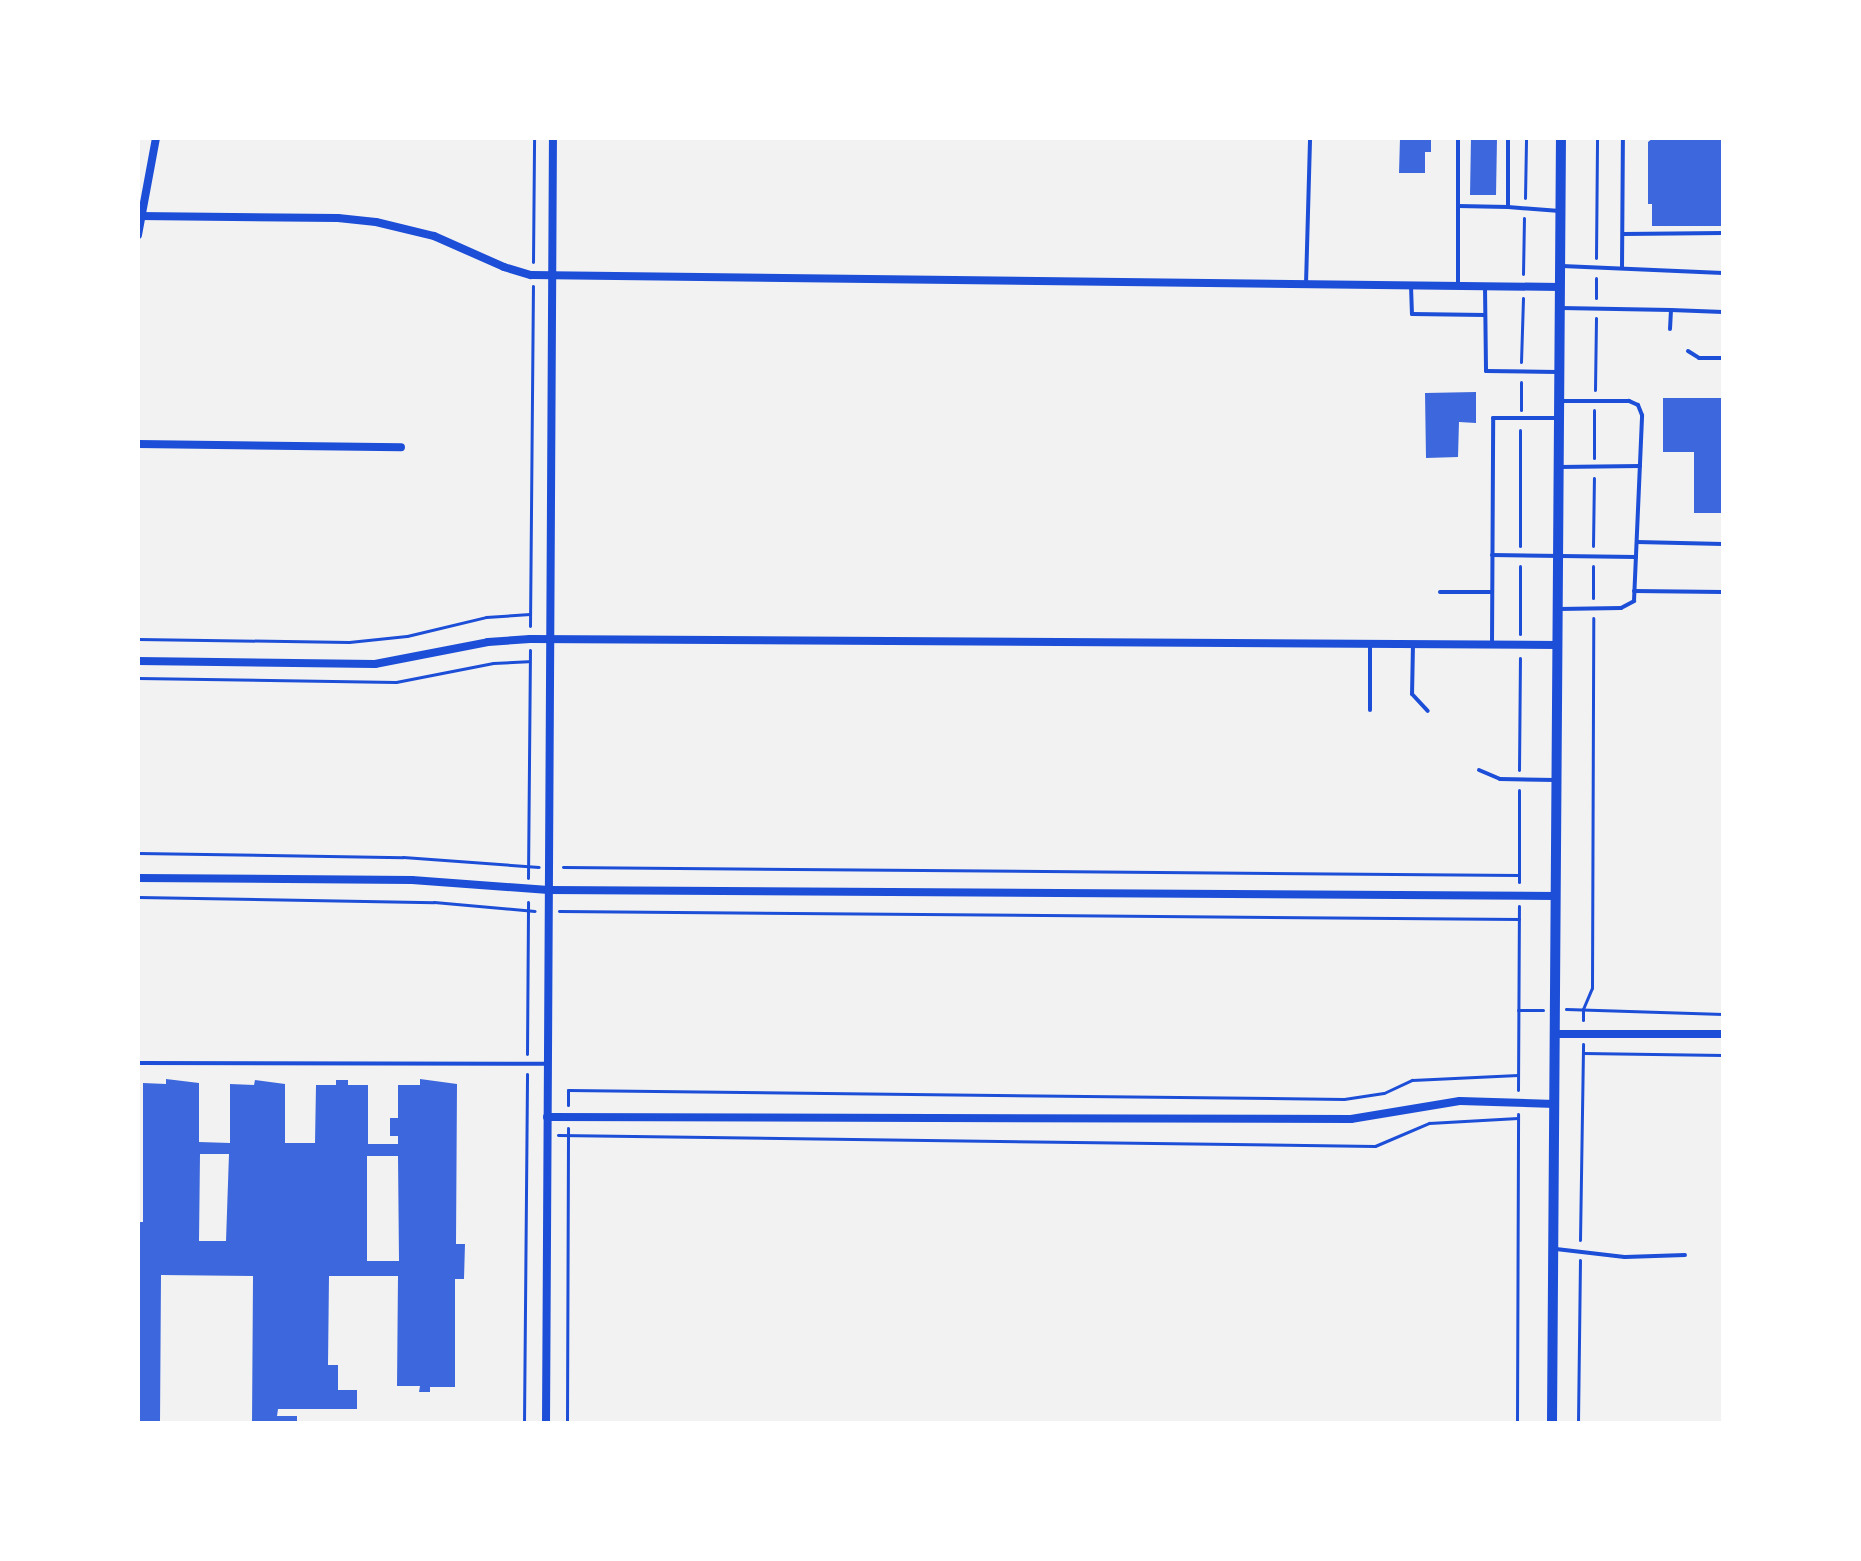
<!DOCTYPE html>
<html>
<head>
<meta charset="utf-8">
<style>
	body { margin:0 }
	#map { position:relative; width:1861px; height:1561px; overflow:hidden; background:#f2f2f2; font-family:"Alegreya Sans",sans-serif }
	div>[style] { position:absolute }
	.building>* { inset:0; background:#3d67dc }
	.path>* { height:3px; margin:-1.5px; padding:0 1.5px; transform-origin:1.5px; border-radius:1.5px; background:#1d4ed8 }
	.service>* { height:4px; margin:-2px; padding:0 2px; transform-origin:2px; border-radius:2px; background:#1d4ed8 }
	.minor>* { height:8px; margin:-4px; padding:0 4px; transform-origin:4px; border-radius:4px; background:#1d4ed8 }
	.tertiary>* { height:10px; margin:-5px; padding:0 5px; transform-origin:5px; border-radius:5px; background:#1d4ed8 }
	span { translate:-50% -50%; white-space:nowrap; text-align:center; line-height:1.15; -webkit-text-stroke:6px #fff; paint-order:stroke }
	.frame { position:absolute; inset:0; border:140px solid #fff; pointer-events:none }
</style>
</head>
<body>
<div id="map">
	<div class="building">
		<i style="clip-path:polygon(1400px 138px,1431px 138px,1431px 152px,1425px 152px,1425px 173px,1399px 173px)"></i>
		<i style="clip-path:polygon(1471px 138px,1497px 138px,1496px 195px,1470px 195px)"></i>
		<i style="clip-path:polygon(1653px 138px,1723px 140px,1723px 226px,1652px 226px,1652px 204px,1648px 204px,1648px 142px)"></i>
		<i style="clip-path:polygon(1476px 392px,1476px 423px,1459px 422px,1458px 457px,1426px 458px,1425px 393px)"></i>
		<i style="clip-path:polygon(1663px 398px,1723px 398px,1723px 513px,1694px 513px,1694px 452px,1663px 452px)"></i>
		<i style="clip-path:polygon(evenodd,166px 1079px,199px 1083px,199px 1142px,230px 1143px,230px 1084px,254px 1085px,255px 1080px,285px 1084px,285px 1143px,315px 1143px,316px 1085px,336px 1085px,336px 1080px,348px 1080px,348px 1085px,368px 1085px,368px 1144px,398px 1144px,398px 1136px,390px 1136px,390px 1118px,398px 1118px,398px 1085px,420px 1085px,420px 1079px,457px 1084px,456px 1244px,465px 1244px,464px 1279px,455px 1279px,455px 1387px,430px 1387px,430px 1392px,419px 1392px,420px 1386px,397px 1386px,398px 1276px,329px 1276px,328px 1365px,338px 1365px,338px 1390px,357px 1390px,357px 1409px,278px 1409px,277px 1416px,297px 1416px,297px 1423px,252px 1423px,253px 1276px,161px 1275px,160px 1423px,138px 1423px,138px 1222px,143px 1222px,143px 1083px,166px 1084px,166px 1079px,200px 1154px,229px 1154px,226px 1241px,199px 1241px,200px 1154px,166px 1079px,367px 1156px,398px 1156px,399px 1261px,367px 1261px,367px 1156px)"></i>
	</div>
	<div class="path">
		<i style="left:1525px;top:198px;width:60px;rotate:-89deg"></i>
		<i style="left:1596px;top:258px;width:120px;rotate:-89.5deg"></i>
		<i style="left:533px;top:262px;width:124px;rotate:-89.5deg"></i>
		<i style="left:1523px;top:274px;width:56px;rotate:-89deg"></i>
		<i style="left:1596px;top:298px;width:20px;rotate:-90deg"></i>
		<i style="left:1521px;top:362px;width:64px;rotate:-88.2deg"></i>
		<i style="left:1595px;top:390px;width:72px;rotate:-89.2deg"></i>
		<i style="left:1521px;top:410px;width:28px;rotate:-90deg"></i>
		<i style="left:1594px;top:458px;width:48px;rotate:-90deg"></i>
		<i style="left:1520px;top:546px;width:116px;rotate:-90deg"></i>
		<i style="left:1593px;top:546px;width:68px;rotate:-89.2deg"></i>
		<i style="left:1593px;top:598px;width:32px;rotate:-90deg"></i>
		<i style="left:530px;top:626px;width:340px;rotate:-89.5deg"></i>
		<i style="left:1520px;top:634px;width:68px;rotate:-90deg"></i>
		<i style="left:138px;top:639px;width:211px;rotate:0.8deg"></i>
		<i style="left:349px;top:642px;width:58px;rotate:-5.9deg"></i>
		<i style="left:407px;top:636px;width:81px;rotate:-13.5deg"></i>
		<i style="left:486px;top:617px;width:44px;rotate:-3.9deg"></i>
		<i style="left:138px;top:678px;width:258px;rotate:0.9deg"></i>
		<i style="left:396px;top:682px;width:99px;rotate:-11.1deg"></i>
		<i style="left:493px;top:663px;width:35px;rotate:-3deg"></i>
		<i style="left:1519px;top:770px;width:112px;rotate:-89.5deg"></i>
		<i style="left:138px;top:853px;width:265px;rotate:0.9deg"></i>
		<i style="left:403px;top:857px;width:136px;rotate:4.2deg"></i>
		<i style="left:563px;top:867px;width:956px;rotate:0.48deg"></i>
		<i style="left:528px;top:878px;width:228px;rotate:-89.5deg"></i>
		<i style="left:1519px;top:882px;width:92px;rotate:-90deg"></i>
		<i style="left:138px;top:897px;width:296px;rotate:1deg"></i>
		<i style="left:434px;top:902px;width:101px;rotate:5.1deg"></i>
		<i style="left:559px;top:911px;width:960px;rotate:0.48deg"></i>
		<i style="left:1566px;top:1009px;width:157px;rotate:1.8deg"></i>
		<i style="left:1518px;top:1010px;width:25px"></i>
		<i style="left:1583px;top:1020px;width:11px;rotate:-90deg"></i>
		<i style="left:1583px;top:1009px;width:23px;rotate:-67deg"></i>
		<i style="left:1592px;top:988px;width:370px;rotate:-89.8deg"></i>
		<i style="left:1583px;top:1053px;width:140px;rotate:0.8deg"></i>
		<i style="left:527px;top:1054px;width:152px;rotate:-89.6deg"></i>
		<i style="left:1518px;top:1090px;width:184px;rotate:-89.7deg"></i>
		<i style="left:568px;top:1105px;width:15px;rotate:-90deg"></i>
		<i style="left:568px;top:1090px;width:776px;rotate:0.66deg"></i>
		<i style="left:1344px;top:1099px;width:40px;rotate:-8.5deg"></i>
		<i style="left:1384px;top:1093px;width:31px;rotate:-25deg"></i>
		<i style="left:1412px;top:1080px;width:106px;rotate:-2.7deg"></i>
		<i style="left:558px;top:1135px;width:817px;rotate:0.77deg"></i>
		<i style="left:1375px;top:1146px;width:59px;rotate:-23.1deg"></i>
		<i style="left:1429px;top:1123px;width:89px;rotate:-3.2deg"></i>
		<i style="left:1580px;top:1240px;width:196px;rotate:-89.1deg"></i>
		<i style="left:524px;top:1423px;width:349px;rotate:-89.5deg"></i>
		<i style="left:567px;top:1423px;width:295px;rotate:-89.8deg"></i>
		<i style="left:1517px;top:1423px;width:309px;rotate:-89.8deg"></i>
		<i style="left:1578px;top:1423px;width:163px;rotate:-89.3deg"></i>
	</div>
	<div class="service">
		<i style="left:1458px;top:138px;width:146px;rotate:90deg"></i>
		<i style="left:1508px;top:138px;width:69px;rotate:90deg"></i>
		<i style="left:1508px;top:207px;width:52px;rotate:4.4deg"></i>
		<i style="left:1458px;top:206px;width:50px;rotate:1.1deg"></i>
		<i style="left:1623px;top:234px;width:100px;rotate:-0.6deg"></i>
		<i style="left:1562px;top:266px;width:161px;rotate:2.5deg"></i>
		<i style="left:1622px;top:268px;width:130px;rotate:-89.6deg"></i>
		<i style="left:1306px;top:284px;width:146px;rotate:-88.4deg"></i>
		<i style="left:1411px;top:286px;width:28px;rotate:88deg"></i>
		<i style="left:1412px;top:314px;width:73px;rotate:0.8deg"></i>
		<i style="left:1485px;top:287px;width:84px;rotate:89.3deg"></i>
		<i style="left:1486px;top:371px;width:71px;rotate:0.8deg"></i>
		<i style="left:1561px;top:308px;width:110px;rotate:1deg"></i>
		<i style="left:1670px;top:329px;width:19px;rotate:-87deg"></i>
		<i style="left:1671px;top:310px;width:52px;rotate:2.2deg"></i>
		<i style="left:1688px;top:351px;width:13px;rotate:32deg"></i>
		<i style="left:1699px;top:358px;width:24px"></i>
		<i style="left:1559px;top:467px;width:81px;rotate:-0.7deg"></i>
		<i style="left:1637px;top:542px;width:86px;rotate:1.3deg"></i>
		<i style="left:1492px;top:555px;width:144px;rotate:0.8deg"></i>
		<i style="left:1634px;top:591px;width:89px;rotate:0.6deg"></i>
		<i style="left:1440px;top:592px;width:52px"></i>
		<i style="left:1559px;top:609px;width:62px;rotate:-0.9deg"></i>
		<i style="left:1621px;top:608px;width:15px;rotate:-28deg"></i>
		<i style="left:1634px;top:601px;width:186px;rotate:-87.5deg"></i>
		<i style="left:1642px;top:415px;width:11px;rotate:-112deg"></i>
		<i style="left:1638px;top:405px;width:10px;rotate:-156deg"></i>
		<i style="left:1629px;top:401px;width:67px;rotate:180deg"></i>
		<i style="left:1413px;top:644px;width:50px;rotate:91.1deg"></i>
		<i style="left:1412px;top:694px;width:23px;rotate:47deg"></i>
		<i style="left:1492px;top:645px;width:227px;rotate:-89.7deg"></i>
		<i style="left:1493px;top:418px;width:64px"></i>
		<i style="left:1370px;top:710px;width:65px;rotate:-90deg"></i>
		<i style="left:1479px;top:770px;width:23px;rotate:23deg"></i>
		<i style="left:1500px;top:779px;width:55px;rotate:1deg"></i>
		<i style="left:138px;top:1063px;width:410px;rotate:0.1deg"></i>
		<i style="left:1556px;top:1249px;width:69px;rotate:6.6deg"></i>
		<i style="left:1625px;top:1257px;width:60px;rotate:-1.9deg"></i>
	</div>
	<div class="minor">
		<i style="left:138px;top:216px;width:200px;rotate:0.6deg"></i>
		<i style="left:338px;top:218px;width:38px;rotate:6deg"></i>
		<i style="left:376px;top:222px;width:60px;rotate:13.6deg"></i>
		<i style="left:434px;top:236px;width:77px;rotate:23.9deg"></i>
		<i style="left:504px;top:267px;width:28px;rotate:17deg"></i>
		<i style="left:531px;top:275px;width:1029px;rotate:0.67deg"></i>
		<i style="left:138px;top:235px;width:99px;rotate:-79.5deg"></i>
		<i style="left:138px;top:444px;width:263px;rotate:0.7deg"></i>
		<i style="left:138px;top:661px;width:237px;rotate:0.7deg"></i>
		<i style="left:375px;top:664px;width:115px;rotate:-11deg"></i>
		<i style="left:488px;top:642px;width:42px;rotate:-4.1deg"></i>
		<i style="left:530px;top:639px;width:1028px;rotate:0.33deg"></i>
		<i style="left:138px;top:878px;width:274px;rotate:0.4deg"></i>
		<i style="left:412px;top:880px;width:137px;rotate:4.2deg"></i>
		<i style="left:549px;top:890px;width:1007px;rotate:0.34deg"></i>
		<i style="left:1555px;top:1034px;width:168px"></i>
		<i style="left:547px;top:1117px;width:804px;rotate:0.14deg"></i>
		<i style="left:1351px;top:1119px;width:110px;rotate:-9.4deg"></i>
		<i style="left:1460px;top:1101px;width:95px;rotate:1.8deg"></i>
		<i style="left:546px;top:1423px;width:1285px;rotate:-89.69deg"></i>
	</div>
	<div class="tertiary">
		<i style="left:1552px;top:1423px;width:1285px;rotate:-89.6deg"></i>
	</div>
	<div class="frame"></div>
</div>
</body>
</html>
